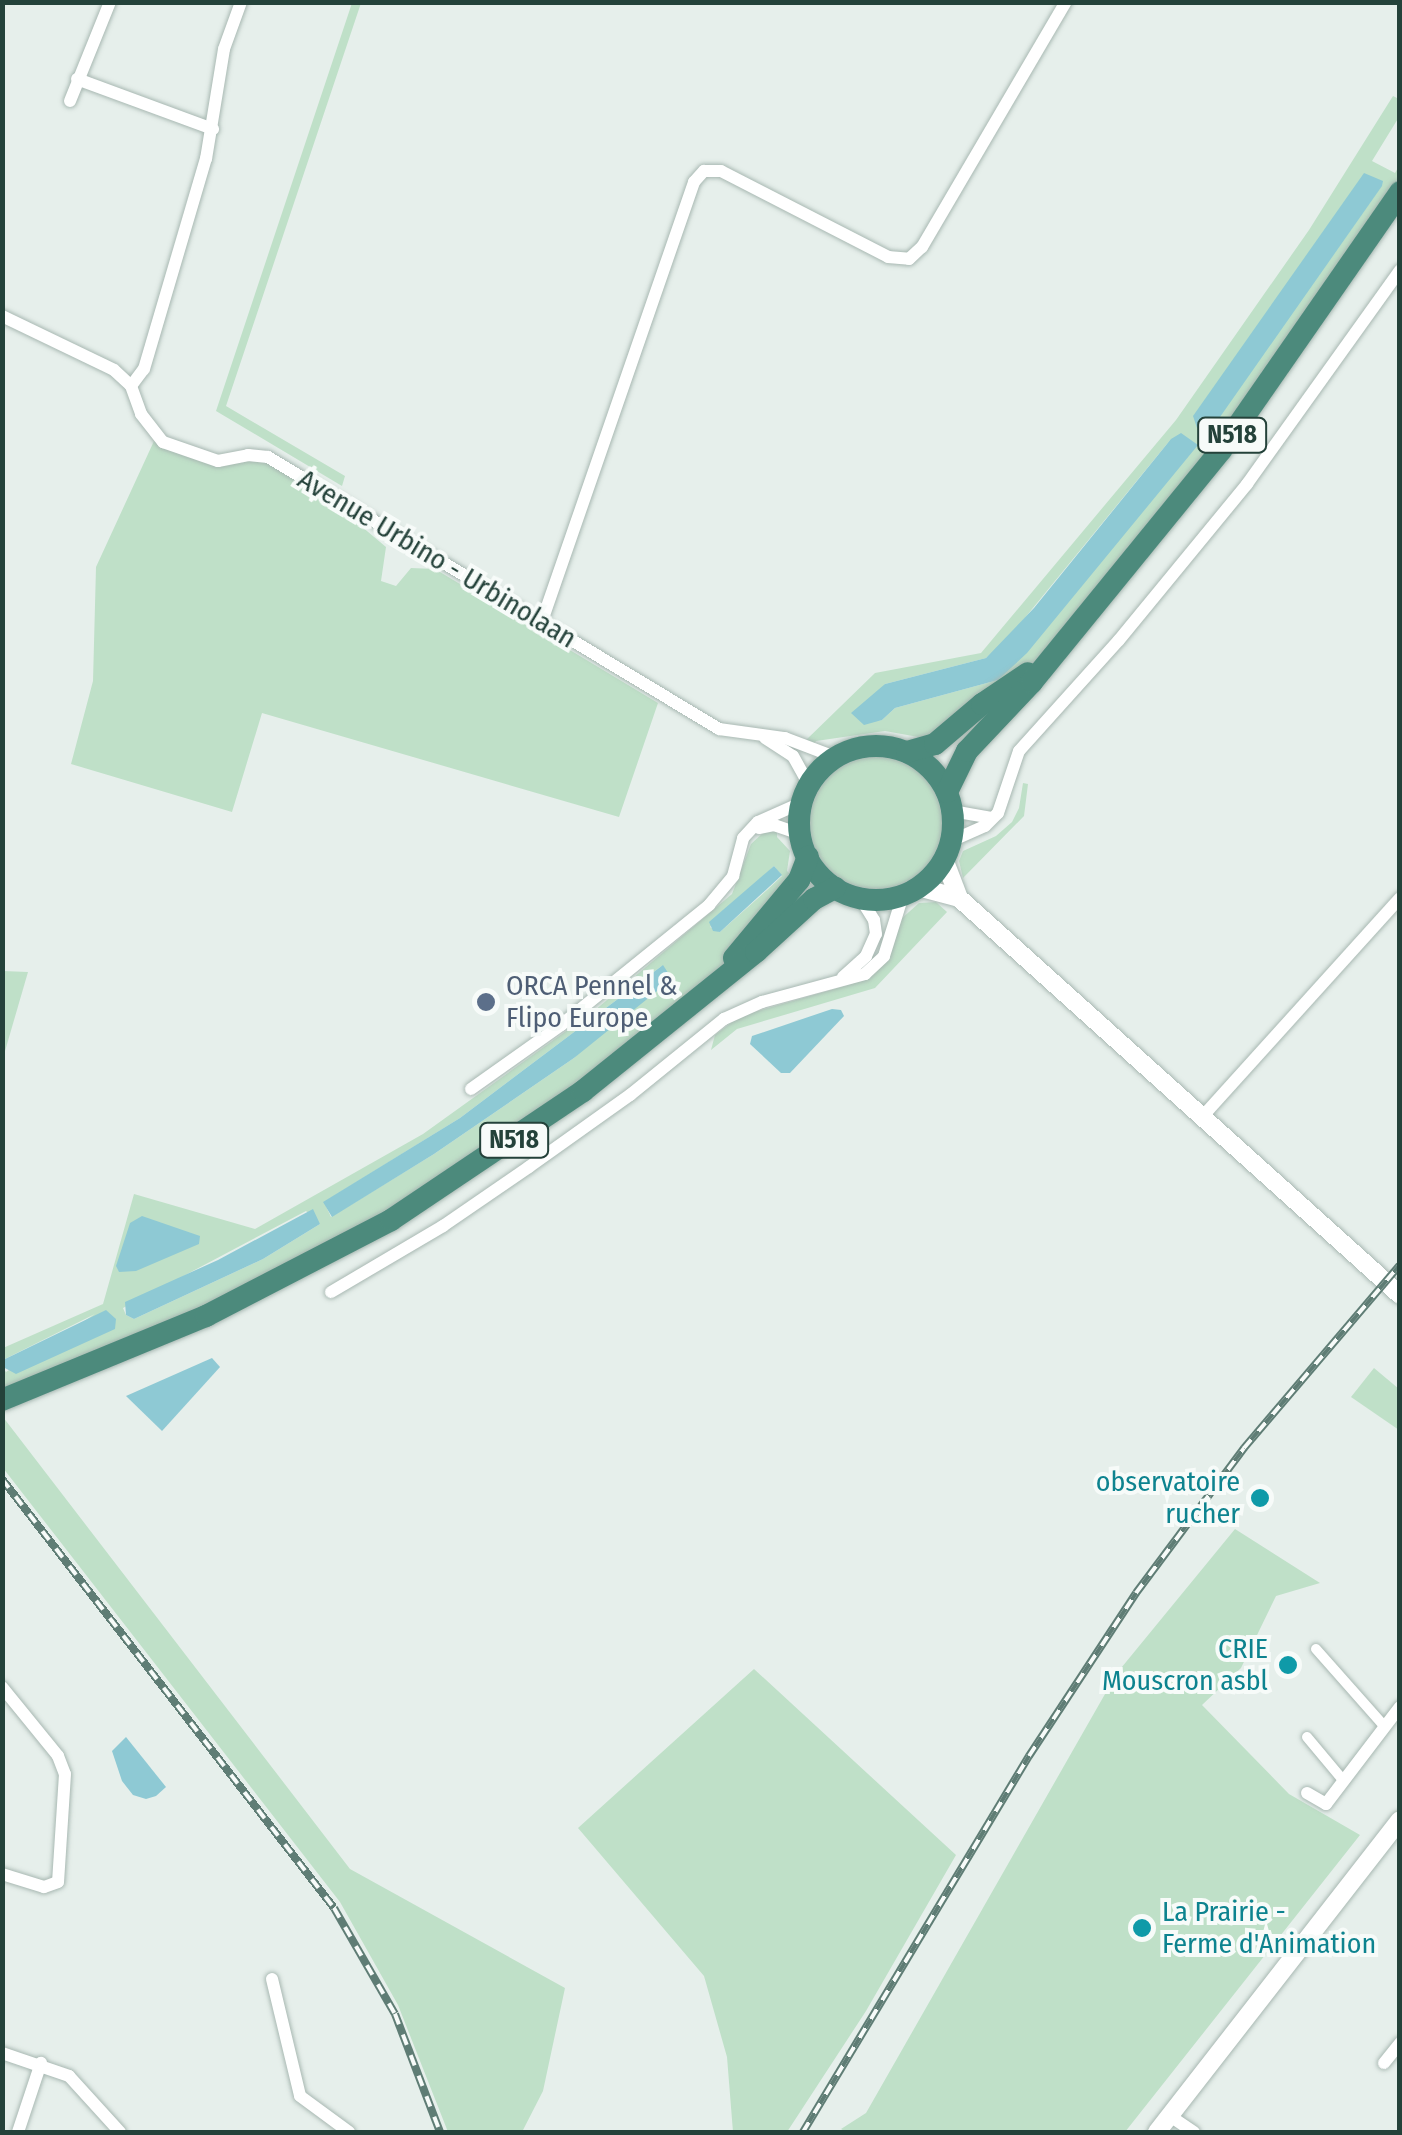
<!DOCTYPE html>
<html>
<head>
<meta charset="utf-8">
<style>
	body { margin:0 }
	#map { position:relative; width:1402px; height:2135px; overflow:hidden; background:#e6efeb; font-family:"Fira Sans Condensed",sans-serif }
	div>[style] { position:absolute }
	.green>* { inset:0; background:#bfe0c8 }
	.round { border-radius:50% }
	.water>* { inset:0; background:#8ec9d4 }
	.roads { filter:drop-shadow(0 0 2px #a8b8b2) drop-shadow(0 0 2px #a8b8b2) }
	.pedestrian>* { height:10px; margin:-5px; padding:0 5px; transform-origin:5px; border-radius:5px; background:#fff }
	.minor>* { height:12px; margin:-6px; padding:0 6px; transform-origin:6px; border-radius:6px; background:#fff }
	.secondary>* { height:18px; margin:-9px; padding:0 9px; transform-origin:9px; border-radius:9px; background:#fff }
	.trunk>* { height:22px; margin:-11px; padding:0 11px; transform-origin:11px; border-radius:11px; background:#4c8a7c }
	.trunk>.ring { margin:-11px; padding:0; box-sizing:content-box; background:none; border:22px solid #4c8a7c; border-radius:50% }
	.rail>* { height:8px; margin-top:-4px; transform-origin:0; background:repeating-linear-gradient(90deg,#f7fbf9 0 11px,#5f7d75 0 22px); box-sizing:border-box; border-block:2px solid #5f7d75 }
	.dots>* { width:28px; height:28px; translate:-50% -50%; box-sizing:border-box; border:5px solid #f7fbf9; border-radius:50% }
	span { translate:-50% -50%; white-space:nowrap; text-align:center; line-height:1.15; -webkit-text-stroke:8px #f7fbf9; paint-order:stroke }
	.shield-label span { padding:2px 8px; background:#f7fbf9; border:2px solid; border-radius:8px; -webkit-text-stroke-width:0 }
	.shield-label { font-size:25px; color:#24423a; font-weight:700 }
	.street-label { font-size:28px; color:#24423a }
	.service-label { font-size:28px; color:#4e5e75 }
	.left { translate:0 -50%; text-align:left }
	.culture-label { font-size:28px; color:#0d838f }
	.right { translate:-100% -50%; text-align:right }
	.frame { position:absolute; inset:0; border:5px solid #24423a; pointer-events:none }
</style>
</head>
<body>
<div id="map">
	<div class="green">
		<i style="clip-path:polygon(352px 3px,361px 3px,226px 406px,345px 476px,342px 486px,216px 411px)"></i>
		<i style="clip-path:polygon(evenodd,1393px 96px,1399px 99px,1399px 117px,1372px 161px,1395px 173px,1399px 166px,1399px 177px,1266px 376px,1088px 602px,1027px 670px,935px 740px,885px 731px,816px 741px,812px 747px,804px 742px,875px 673px,981px 653px,1176px 420px,1309px 230px,1393px 96px,1171px 439px,998px 680px,895px 708px,882px 720px,869px 722px,885px 684px,986px 658px,1010px 636px,1171px 439px)"></i>
		<i style="clip-path:polygon(154px 441px,166px 448px,263px 460px,363px 518px,361px 526px,386px 547px,381px 581px,396px 586px,411px 568px,435px 569px,658px 703px,619px 817px,262px 713px,232px 812px,71px 764px,93px 681px,96px 567px)"></i>
		<i class="round" style="left:810px;top:757px;width:132px;height:132px"></i>
		<i style="clip-path:polygon(1023px 783px,1028px 784px,1024px 816px,963px 878px,959px 861px,963px 851px,996px 836px,1012px 822px,1019px 808px)"></i>
		<i style="clip-path:polygon(evenodd,777px 830px,777px 837px,790px 851px,787px 871px,792px 876px,721px 968px,628px 1047px,435px 1182px,336px 1241px,176px 1320px,3px 1390px,2px 1367px,6px 1372px,95px 1314px,3px 1360px,3px 1348px,103px 1304px,134px 1194px,255px 1229px,423px 1134px,594px 1011px,732px 894px,751px 844px,764px 832px,777px 830px,774px 866px,782px 876px,767px 890px,720px 932px,710px 927px,774px 866px,777px 830px,663px 965px,574px 1058px,434px 1154px,331px 1217px,324px 1202px,460px 1118px,663px 965px,777px 830px,306px 1211px,320px 1224px,263px 1259px,134px 1319px,126px 1315px,123px 1308px,306px 1211px)"></i>
		<i style="clip-path:polygon(936px 902px,947px 912px,875px 988px,737px 1029px,711px 1050px,715px 1035px,740px 1016px,852px 984px,885px 962px,900px 920px,919px 903px)"></i>
		<i style="clip-path:polygon(3px 971px,28px 972px,3px 1058px,2px 971px)"></i>
		<i style="clip-path:polygon(1374px 1368px,1399px 1389px,1399px 1430px,1351px 1397px)"></i>
		<i style="clip-path:polygon(3px 1417px,350px 1869px,565px 1988px,543px 2091px,522px 2132px,448px 2132px,398px 2005px,340px 1902px,3px 1468px)"></i>
		<i style="clip-path:polygon(1235px 1529px,1320px 1583px,1276px 1596px,1241px 1668px,1202px 1705px,1289px 1794px,1360px 1835px,1125px 2132px,846px 2132px,841px 2129px,866px 2113px,1117px 1673px)"></i>
		<i style="clip-path:polygon(754px 1669px,956px 1855px,866px 2011px,787px 2132px,733px 2132px,727px 2057px,704px 1976px,578px 1828px)"></i>
	</div>
	<div class="water">
		<i style="clip-path:polygon(1364px 173px,1383px 181px,1382px 186px,1220px 417px,1212px 428px,1197px 428px,1193px 416px)"></i>
		<i style="clip-path:polygon(1181px 433px,1198px 445px,1027px 653px,998px 680px,895px 708px,882px 720px,864px 725px,851px 713px,885px 684px,986px 658px,1034px 608px,1171px 439px)"></i>
		<i style="clip-path:polygon(774px 866px,782px 875px,720px 932px,713px 931px,709px 922px)"></i>
		<i style="clip-path:polygon(663px 965px,672px 979px,574px 1058px,434px 1154px,332px 1217px,323px 1202px,460px 1118px)"></i>
		<i style="clip-path:polygon(832px 1009px,841px 1010px,844px 1016px,790px 1073px,781px 1073px,750px 1044px,752px 1036px)"></i>
		<i style="clip-path:polygon(313px 1209px,320px 1224px,263px 1259px,134px 1319px,126px 1315px,125px 1302px,218px 1260px)"></i>
		<i style="clip-path:polygon(142px 1216px,200px 1236px,199px 1244px,136px 1271px,119px 1272px,116px 1266px,130px 1223px)"></i>
		<i style="clip-path:polygon(106px 1310px,116px 1319px,115px 1329px,16px 1374px,3px 1367px,3px 1360px)"></i>
		<i style="clip-path:polygon(212px 1358px,220px 1367px,162px 1431px,126px 1396px)"></i>
		<i style="clip-path:polygon(126px 1737px,166px 1787px,156px 1796px,146px 1799px,133px 1795px,122px 1781px,112px 1751px)"></i>
	</div>
	<div class="roads">
		<div class="pedestrian">
			<i style="left:1316px;top:1649px;width:104px;rotate:48.5deg"></i>
			<i style="left:1307px;top:1737px;width:56px;rotate:50.1deg"></i>
		</div>
		<div class="minor">
			<i style="left:77px;top:79px;width:145px;rotate:20.2deg"></i>
			<i style="left:70px;top:101px;width:107px;rotate:-68deg"></i>
			<i style="left:2px;top:316px;width:124px;rotate:25.7deg"></i>
			<i style="left:114px;top:370px;width:23px;rotate:43deg"></i>
			<i style="left:131px;top:386px;width:30px;rotate:70deg"></i>
			<i style="left:141px;top:414px;width:36px;rotate:52deg"></i>
			<i style="left:163px;top:442px;width:58px;rotate:19.1deg"></i>
			<i style="left:218px;top:461px;width:31px;rotate:-11deg"></i>
			<i style="left:248px;top:455px;width:20px;rotate:6deg"></i>
			<i style="left:268px;top:457px;width:527px;rotate:31.09deg"></i>
			<i style="left:719px;top:729px;width:67px;rotate:7.8deg"></i>
			<i style="left:785px;top:738px;width:53px;rotate:20.8deg"></i>
			<i style="left:131px;top:386px;width:21px;rotate:-53deg"></i>
			<i style="left:144px;top:369px;width:219px;rotate:-73.6deg"></i>
			<i style="left:206px;top:159px;width:111px;rotate:-80.7deg"></i>
			<i style="left:224px;top:49px;width:50px;rotate:-70.1deg"></i>
			<i style="left:541px;top:624px;width:468px;rotate:-70.9deg"></i>
			<i style="left:694px;top:182px;width:15px;rotate:-48deg"></i>
			<i style="left:704px;top:171px;width:17px"></i>
			<i style="left:721px;top:171px;width:188px;rotate:27.2deg"></i>
			<i style="left:888px;top:257px;width:21px;rotate:5deg"></i>
			<i style="left:909px;top:259px;width:18px;rotate:-43deg"></i>
			<i style="left:922px;top:247px;width:284px;rotate:-59.6deg"></i>
			<i style="left:765px;top:738px;width:33px;rotate:33deg"></i>
			<i style="left:793px;top:756px;width:33px;rotate:61deg"></i>
			<i style="left:952px;top:811px;width:40px;rotate:10deg"></i>
			<i style="left:759px;top:828px;width:15px;rotate:-11deg"></i>
			<i style="left:774px;top:825px;width:28px;rotate:19deg"></i>
			<i style="left:951px;top:841px;width:37px;rotate:-24deg"></i>
			<i style="left:985px;top:826px;width:18px;rotate:-45deg"></i>
			<i style="left:998px;top:813px;width:65px;rotate:-71.3deg"></i>
			<i style="left:1019px;top:751px;width:149px;rotate:-48deg"></i>
			<i style="left:1119px;top:640px;width:202px;rotate:-50.6deg"></i>
			<i style="left:1247px;top:484px;width:263px;rotate:-54.4deg"></i>
			<i style="left:843px;top:977px;width:31px;rotate:-42deg"></i>
			<i style="left:866px;top:956px;width:24px;rotate:-66deg"></i>
			<i style="left:876px;top:934px;width:14px;rotate:-98deg"></i>
			<i style="left:874px;top:920px;width:26px;rotate:-122deg"></i>
			<i style="left:471px;top:1089px;width:110px;rotate:-35.4deg"></i>
			<i style="left:561px;top:1025px;width:191px;rotate:-39deg"></i>
			<i style="left:709px;top:905px;width:38px;rotate:-50deg"></i>
			<i style="left:733px;top:876px;width:39px;rotate:-75deg"></i>
			<i style="left:743px;top:838px;width:22px;rotate:-47deg"></i>
			<i style="left:758px;top:822px;width:47px;rotate:-23.8deg"></i>
			<i style="left:1202px;top:1117px;width:295px;rotate:-47.9deg"></i>
			<i style="left:331px;top:1292px;width:130px;rotate:-30.5deg"></i>
			<i style="left:443px;top:1226px;width:104px;rotate:-34.5deg"></i>
			<i style="left:529px;top:1167px;width:124px;rotate:-35.5deg"></i>
			<i style="left:630px;top:1095px;width:121px;rotate:-39deg"></i>
			<i style="left:724px;top:1019px;width:42px;rotate:-24.1deg"></i>
			<i style="left:762px;top:1002px;width:107px;rotate:-15.2deg"></i>
			<i style="left:865px;top:974px;width:26px;rotate:-43deg"></i>
			<i style="left:884px;top:956px;width:64px;rotate:-72.7deg"></i>
			<i style="left:2px;top:1687px;width:89px;rotate:50.9deg"></i>
			<i style="left:58px;top:1756px;width:19px;rotate:69deg"></i>
			<i style="left:65px;top:1774px;width:108px;rotate:93.7deg"></i>
			<i style="left:58px;top:1882px;width:15px;rotate:160deg"></i>
			<i style="left:44px;top:1887px;width:44px;rotate:-162.8deg"></i>
			<i style="left:1307px;top:1793px;width:22px;rotate:30deg"></i>
			<i style="left:1326px;top:1804px;width:122px;rotate:-52.7deg"></i>
			<i style="left:272px;top:1979px;width:120px;rotate:76.5deg"></i>
			<i style="left:300px;top:2096px;width:61px;rotate:36.3deg"></i>
			<i style="left:2px;top:2053px;width:71px;rotate:18.9deg"></i>
			<i style="left:69px;top:2076px;width:76px;rotate:47.7deg"></i>
			<i style="left:1384px;top:2063px;width:26px;rotate:-51deg"></i>
			<i style="left:1170px;top:2116px;width:29px;rotate:34deg"></i>
			<i style="left:18px;top:2132px;width:73px;rotate:-71.6deg"></i>
		</div>
		<div class="secondary">
			<i style="left:944px;top:859px;width:42px;rotate:69deg"></i>
			<i style="left:959px;top:898px;width:593px;rotate:41.99deg"></i>
			<i style="left:918px;top:887px;width:42px;rotate:15deg"></i>
			<i style="left:1157px;top:2132px;width:395px;rotate:-52.1deg"></i>
		</div>
		<div class="trunk">
			<i class="ring" style="left:799px;top:746px;width:132px;height:132px"></i>
			<i style="left:907px;top:752px;width:29px;rotate:-16deg"></i>
			<i style="left:935px;top:744px;width:62px;rotate:-40.4deg"></i>
			<i style="left:982px;top:704px;width:55px;rotate:-34deg"></i>
			<i style="left:947px;top:792px;width:46px;rotate:-64deg"></i>
			<i style="left:967px;top:751px;width:95px;rotate:-46.7deg"></i>
			<i style="left:1032px;top:682px;width:299px;rotate:-50.8deg"></i>
			<i style="left:1221px;top:450px;width:314px;rotate:-55.2deg"></i>
			<i style="left:734px;top:958px;width:102px;rotate:-50.2deg"></i>
			<i style="left:799px;top:880px;width:25px;rotate:-69deg"></i>
			<i style="left:2px;top:1400px;width:221px;rotate:-22.4deg"></i>
			<i style="left:206px;top:1316px;width:208px;rotate:-27.4deg"></i>
			<i style="left:391px;top:1220px;width:231px;rotate:-33.9deg"></i>
			<i style="left:583px;top:1091px;width:222px;rotate:-38.8deg"></i>
			<i style="left:756px;top:952px;width:79px;rotate:-42.4deg"></i>
			<i style="left:814px;top:899px;width:24px;rotate:-28deg"></i>
		</div>
	</div>
	<div class="rail">
		<i style="left:2px;top:1479px;width:542px;rotate:52.26deg"></i>
		<i style="left:334px;top:1908px;width:122px;rotate:60.1deg"></i>
		<i style="left:395px;top:2014px;width:126px;rotate:69.1deg"></i>
		<i style="left:803px;top:2132px;width:439px;rotate:-59deg"></i>
		<i style="left:1029px;top:1756px;width:195px;rotate:-56.7deg"></i>
		<i style="left:1136px;top:1593px;width:181px;rotate:-53.3deg"></i>
		<i style="left:1244px;top:1448px;width:240px;rotate:-49.6deg"></i>
	</div>
	<div class="dots">
		<i style="left:486px;top:1002px;background:#5c6f8a"></i>
		<i style="left:1260px;top:1498px;background:#0f9aa8"></i>
		<i style="left:1288px;top:1665px;background:#0f9aa8"></i>
		<i style="left:1142px;top:1928px;background:#0f9aa8"></i>
	</div>
	<div class="shield-label">
		<span style="left:1232px;top:435px">N518</span>
		<span style="left:514px;top:1140px">N518</span>
	</div>
	<div class="street-label">
		<span style="left:437px;top:559px;rotate:31deg">Avenue Urbino - Urbinolaan</span>
	</div>
	<div class="service-label">
		<span class="left" style="left:506px;top:1002px">ORCA Pennel &amp;<br>Flipo Europe</span>
	</div>
	<div class="culture-label">
		<span class="right" style="left:1240px;top:1498px">observatoire<br>rucher</span>
		<span class="right" style="left:1268px;top:1665px">CRIE<br>Mouscron asbl</span>
		<span class="left" style="left:1162px;top:1928px">La Prairie -<br>Ferme d'Animation</span>
	</div>
	<div class="frame"></div>
</div>
</body>
</html>
